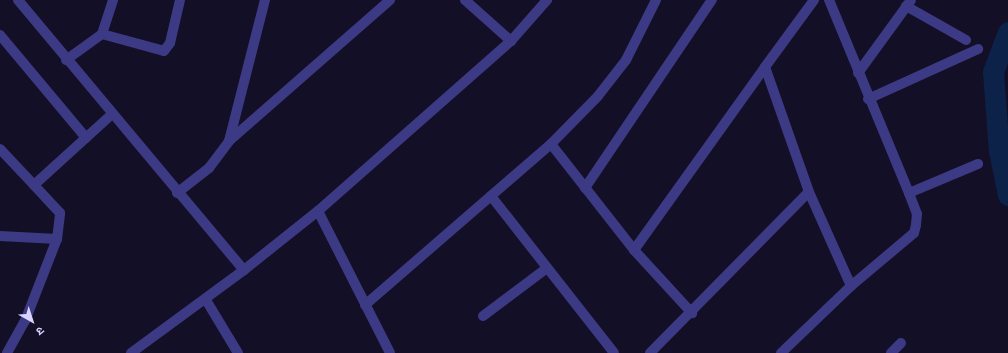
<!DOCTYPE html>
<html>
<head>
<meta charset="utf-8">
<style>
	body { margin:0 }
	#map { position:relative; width:1008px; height:353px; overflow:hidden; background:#130f26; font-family:"Fira Sans","Noto Sans Devanagari",sans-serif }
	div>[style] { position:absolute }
	.river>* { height:21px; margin:-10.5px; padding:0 10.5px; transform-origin:10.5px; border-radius:10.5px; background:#0c2248 }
	.minor>* { height:10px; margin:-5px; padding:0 5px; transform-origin:5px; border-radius:5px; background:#3d3a85 }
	span { translate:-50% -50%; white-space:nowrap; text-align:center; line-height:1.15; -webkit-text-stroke:3px #130f26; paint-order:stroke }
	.north { position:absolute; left:12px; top:301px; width:40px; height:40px; -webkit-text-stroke:3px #130f26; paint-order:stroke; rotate:141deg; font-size:11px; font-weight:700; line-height:16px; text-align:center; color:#d9d4ff }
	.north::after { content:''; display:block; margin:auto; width:14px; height:18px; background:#d9d4ff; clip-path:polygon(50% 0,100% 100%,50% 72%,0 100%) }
</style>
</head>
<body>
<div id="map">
	<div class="river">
		<i style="left:1008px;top:32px;width:43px;rotate:110.6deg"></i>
		<i style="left:993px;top:72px;width:79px;rotate:85.7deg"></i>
		<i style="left:999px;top:151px;width:45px;rotate:78.4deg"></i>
	</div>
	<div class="minor">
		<i style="left:18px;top:0;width:352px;rotate:50.1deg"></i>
		<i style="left:244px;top:270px;width:95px;rotate:-38.6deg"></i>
		<i style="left:318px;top:211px;width:257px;rotate:-41.4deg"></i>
		<i style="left:511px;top:41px;width:55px;rotate:-48.7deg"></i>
		<i style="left:465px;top:0;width:62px;rotate:41.7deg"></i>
		<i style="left:814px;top:0;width:83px;rotate:126.2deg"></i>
		<i style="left:765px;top:67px;width:133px;rotate:70.6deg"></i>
		<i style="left:809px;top:192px;width:103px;rotate:65.9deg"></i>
		<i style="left:906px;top:6px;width:69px;rotate:29.5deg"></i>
		<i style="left:102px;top:34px;width:64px;rotate:15.3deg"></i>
		<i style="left:164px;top:51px;width:10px;rotate:-53deg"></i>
		<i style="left:170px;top:43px;width:44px;rotate:-76.9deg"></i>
		<i style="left:0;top:35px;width:134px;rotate:50.1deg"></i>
		<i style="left:66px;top:60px;width:44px;rotate:-35.8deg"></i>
		<i style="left:102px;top:34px;width:36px;rotate:-72deg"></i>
		<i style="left:858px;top:73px;width:90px;rotate:-54deg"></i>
		<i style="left:868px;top:99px;width:121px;rotate:-24.4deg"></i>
		<i style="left:229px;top:141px;width:214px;rotate:-41.2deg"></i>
		<i style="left:551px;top:144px;width:135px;rotate:51.9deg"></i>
		<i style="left:634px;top:250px;width:86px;rotate:47.4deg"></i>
		<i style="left:0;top:149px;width:50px;rotate:46.6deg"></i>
		<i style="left:585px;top:188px;width:227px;rotate:-56deg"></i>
		<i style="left:177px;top:193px;width:41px;rotate:-38deg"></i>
		<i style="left:209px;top:168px;width:34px;rotate:-53deg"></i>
		<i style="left:229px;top:141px;width:146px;rotate:-75.7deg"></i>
		<i style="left:909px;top:193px;width:75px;rotate:-22.8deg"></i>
		<i style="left:491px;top:196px;width:199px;rotate:51.9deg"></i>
		<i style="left:318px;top:211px;width:159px;rotate:63.1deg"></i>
		<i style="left:0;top:236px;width:57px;rotate:3deg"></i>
		<i style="left:57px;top:239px;width:26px;rotate:-83deg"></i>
		<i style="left:60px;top:213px;width:38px;rotate:-133deg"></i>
		<i style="left:34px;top:185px;width:105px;rotate:-42.3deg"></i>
		<i style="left:634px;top:250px;width:225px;rotate:-54.4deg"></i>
		<i style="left:206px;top:300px;width:62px;rotate:58.9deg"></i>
		<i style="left:365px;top:305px;width:246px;rotate:-40.9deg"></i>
		<i style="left:551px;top:144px;width:67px;rotate:-45.6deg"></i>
		<i style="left:598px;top:96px;width:46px;rotate:-52.1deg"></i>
		<i style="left:626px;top:60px;width:67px;rotate:-63.4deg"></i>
		<i style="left:483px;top:316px;width:80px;rotate:-36.9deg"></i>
		<i style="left:7px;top:353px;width:37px;rotate:-61deg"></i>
		<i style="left:25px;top:321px;width:88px;rotate:-68.7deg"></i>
		<i style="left:131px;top:353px;width:140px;rotate:-36.3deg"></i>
		<i style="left:650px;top:353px;width:226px;rotate:-45.4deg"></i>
		<i style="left:781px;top:353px;width:97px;rotate:-43.7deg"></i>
		<i style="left:851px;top:286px;width:82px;rotate:-40.1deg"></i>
		<i style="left:914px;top:233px;width:8px;rotate:-76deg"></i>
		<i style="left:916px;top:225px;width:11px;rotate:-85deg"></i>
		<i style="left:917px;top:214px;width:22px;rotate:-111deg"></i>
		<i style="left:909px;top:193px;width:209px;rotate:-112.5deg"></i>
		<i style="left:891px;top:353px;width:14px;rotate:-45deg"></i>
	</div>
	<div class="north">उ</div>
</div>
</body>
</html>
